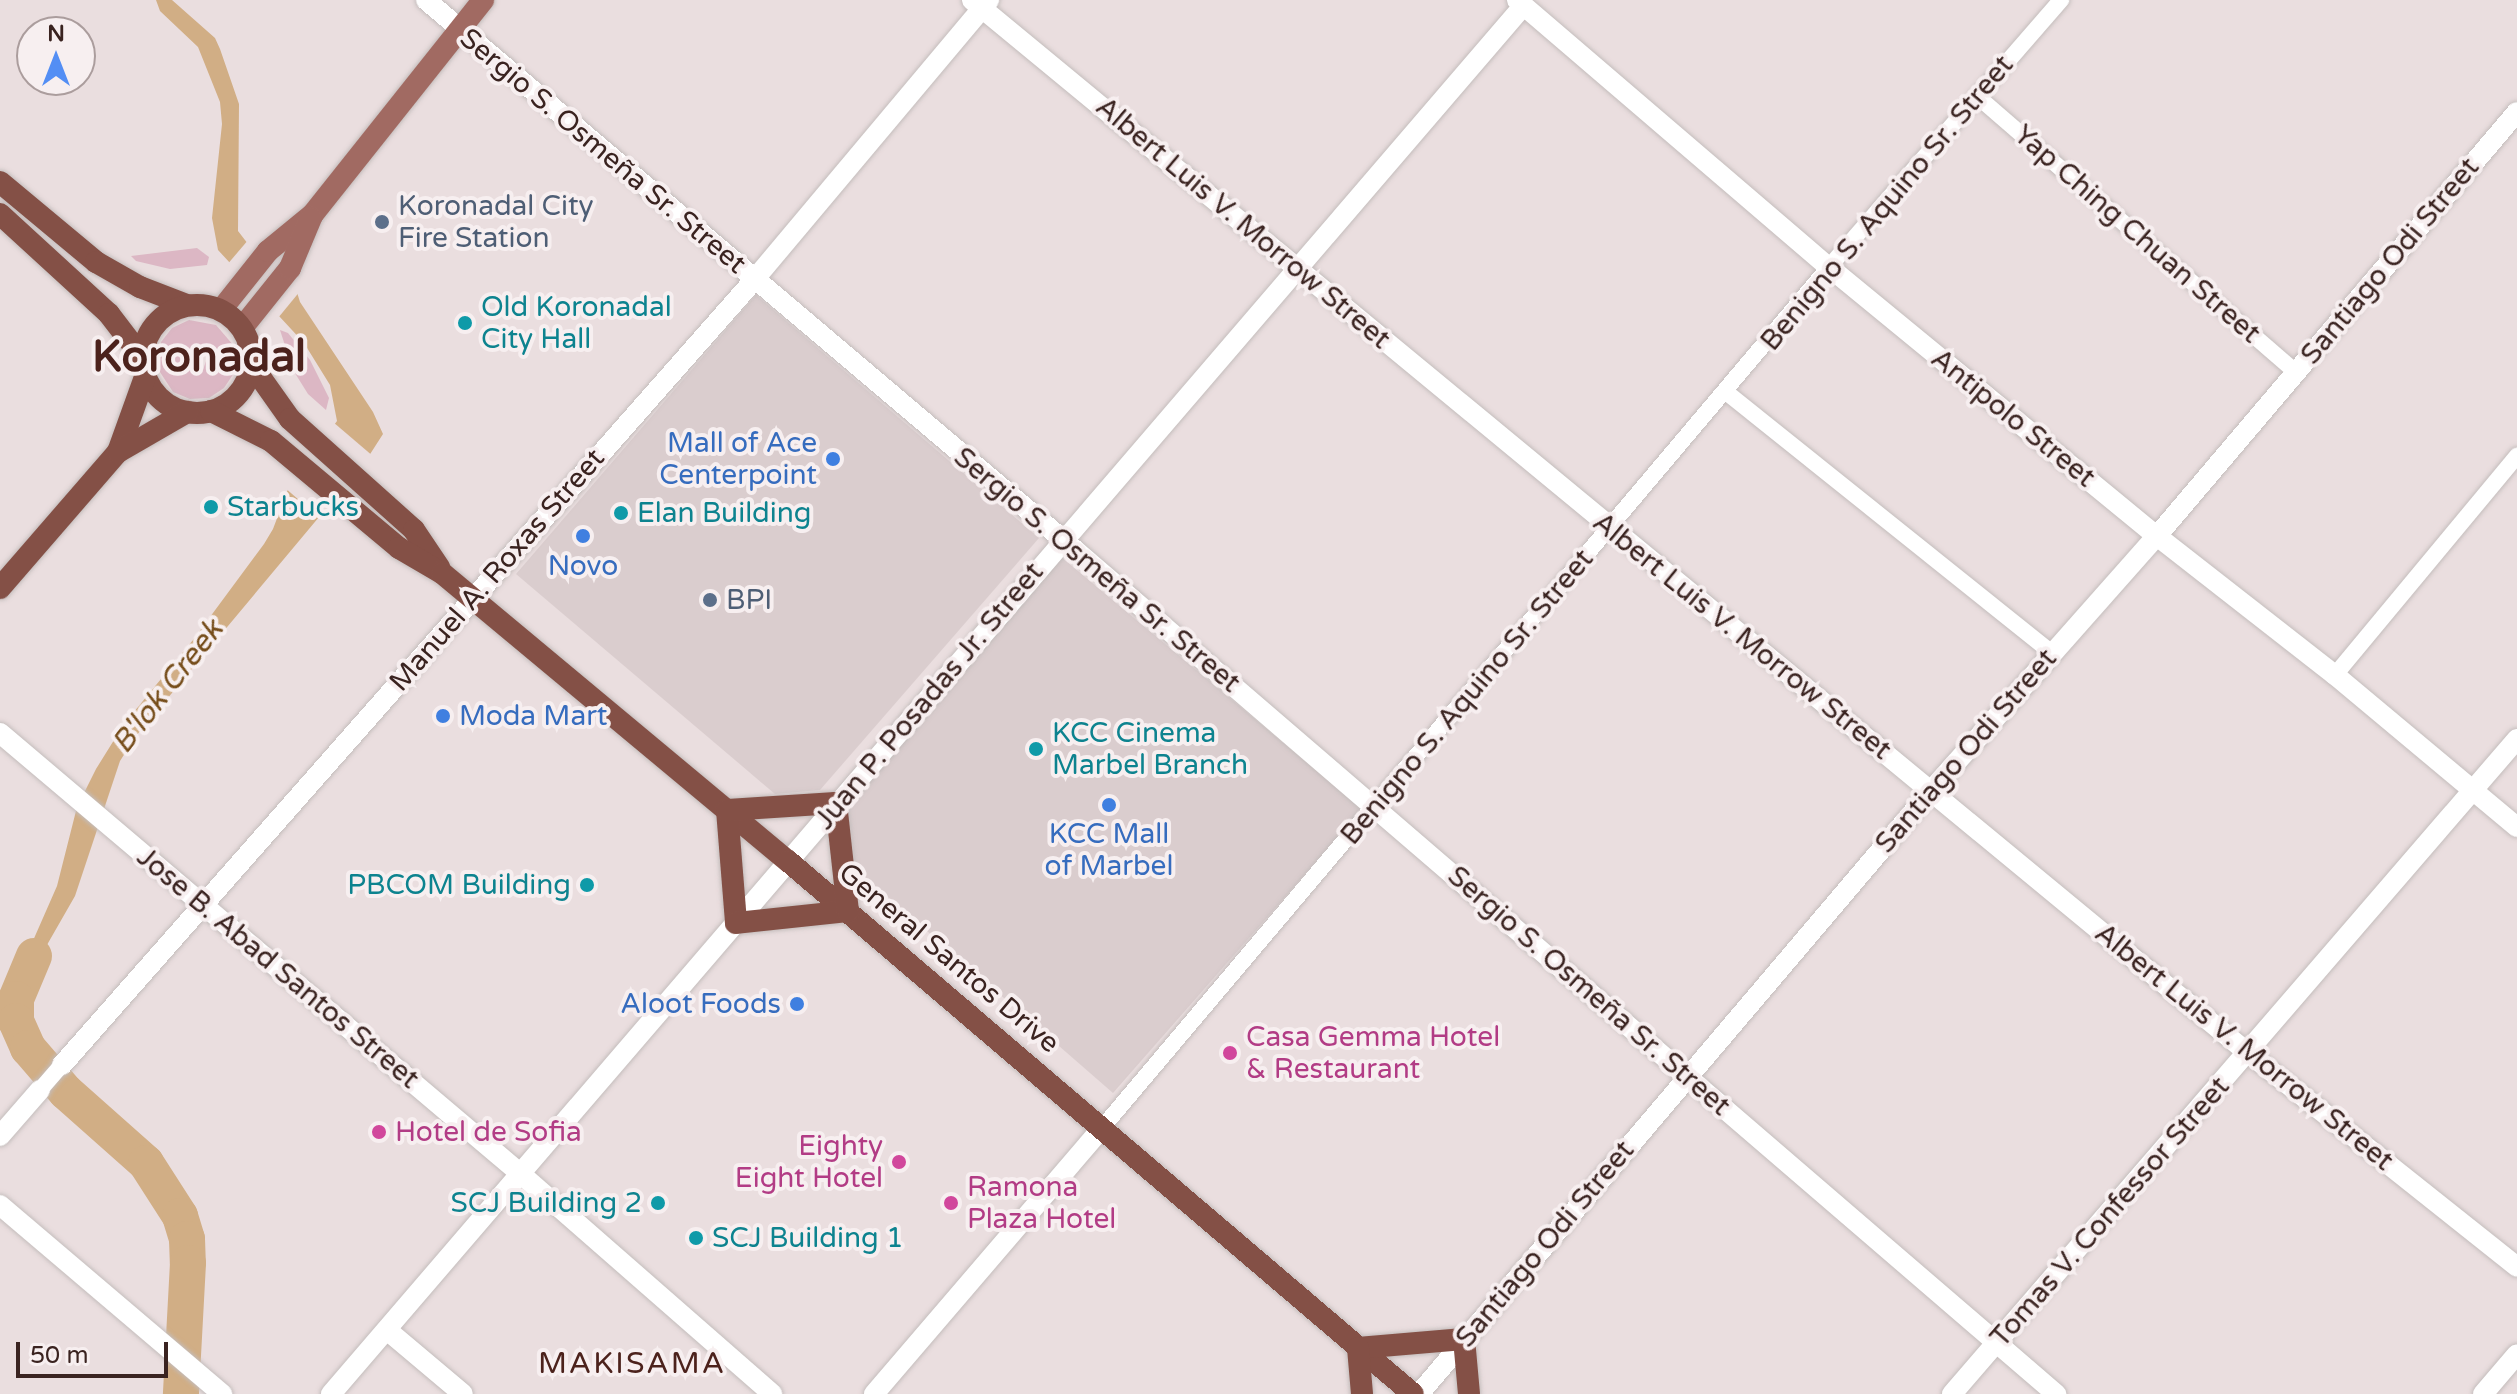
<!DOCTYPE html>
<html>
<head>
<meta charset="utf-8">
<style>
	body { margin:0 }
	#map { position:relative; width:2517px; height:1394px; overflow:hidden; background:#eadedf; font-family:"Varela Round",sans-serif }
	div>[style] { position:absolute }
	.built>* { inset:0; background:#dacdce }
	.green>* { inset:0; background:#dcb7c4 }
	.water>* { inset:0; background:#d1ae85 }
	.pier>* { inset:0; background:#eadedf }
	.river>* { height:36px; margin:-18px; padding:0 18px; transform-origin:18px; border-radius:18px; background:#d1ae85 }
	.roads { filter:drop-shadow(0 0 2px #c4bdbc) drop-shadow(0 0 2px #c4bdbc) }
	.minor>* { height:16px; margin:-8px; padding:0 8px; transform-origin:8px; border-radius:8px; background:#fff }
	.tertiary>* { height:20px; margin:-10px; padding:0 10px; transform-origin:10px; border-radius:10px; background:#fff }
	.primary>* { height:22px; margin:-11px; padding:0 11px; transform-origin:11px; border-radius:11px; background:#a16a62 }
	.trunk>* { height:22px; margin:-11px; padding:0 11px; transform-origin:11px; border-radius:11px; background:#845046 }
	.trunk>.ring { margin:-11px; padding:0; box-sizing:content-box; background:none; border:22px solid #845046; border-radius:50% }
	.dots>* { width:22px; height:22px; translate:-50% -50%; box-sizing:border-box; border:4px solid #f7eff0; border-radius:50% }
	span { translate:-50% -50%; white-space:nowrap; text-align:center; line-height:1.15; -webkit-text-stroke:8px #f7eff0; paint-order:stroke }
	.street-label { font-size:28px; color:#3a2320 }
	.service-label { font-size:28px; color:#4e5e75 }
	.left { translate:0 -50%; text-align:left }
	.culture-label { font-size:28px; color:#0d838f }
	.right { translate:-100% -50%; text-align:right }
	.shop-label { font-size:28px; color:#366cbe }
	.hotel-label { font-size:28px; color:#b23c85 }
	.water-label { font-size:30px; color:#764d1a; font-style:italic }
	.neighbourhood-label { font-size:30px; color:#4c221c; letter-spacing:2px }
	.town-label { font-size:44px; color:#4c221c; font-weight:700 }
	.north { position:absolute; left:16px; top:16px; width:80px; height:80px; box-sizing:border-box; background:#f7eff0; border:2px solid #ab9d9d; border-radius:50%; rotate:0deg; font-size:22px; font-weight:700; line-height:32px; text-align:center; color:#3a2320 }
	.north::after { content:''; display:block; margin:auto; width:28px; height:36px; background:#538ef4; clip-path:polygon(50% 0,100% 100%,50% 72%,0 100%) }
	.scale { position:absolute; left:16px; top:1342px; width:152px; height:36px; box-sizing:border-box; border:4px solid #3a2320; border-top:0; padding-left:10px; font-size:24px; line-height:28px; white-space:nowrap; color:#3a2320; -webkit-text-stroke:6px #f7eff0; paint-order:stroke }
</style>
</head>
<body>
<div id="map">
	<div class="built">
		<i style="clip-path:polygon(756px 295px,1039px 538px,820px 790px,775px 794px,516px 574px)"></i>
		<i style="clip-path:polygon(1060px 556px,1362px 809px,1113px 1093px,850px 864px,843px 807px)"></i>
	</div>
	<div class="green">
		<i style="clip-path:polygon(197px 248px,209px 257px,207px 265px,170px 269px,136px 261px,131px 256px)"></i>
		<i style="clip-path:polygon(evenodd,189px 320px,216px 325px,234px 346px,234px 373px,224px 388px,209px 398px,190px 399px,173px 392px,158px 369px,161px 342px,172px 328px,189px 320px,191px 348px,202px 348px,208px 355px,203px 370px,194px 371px,185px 365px,185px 354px,191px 348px)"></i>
		<i style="clip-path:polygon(280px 330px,288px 333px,310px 360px,329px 398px,326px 410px,308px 394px,293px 370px)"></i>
	</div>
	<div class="water">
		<i style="clip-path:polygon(156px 0,172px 0,215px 38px,220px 49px,239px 104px,238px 231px,255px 253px,295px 286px,300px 302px,373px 412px,383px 434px,365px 462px,136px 736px,120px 761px,75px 896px,16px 999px,21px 968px,57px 886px,77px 807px,96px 769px,124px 724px,193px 640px,264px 544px,273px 529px,290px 484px,337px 421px,330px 385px,304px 343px,218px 250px,212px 218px,222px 124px,220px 102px,198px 47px,160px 11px)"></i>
	</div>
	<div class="pier">
		<i style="clip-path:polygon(249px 239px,298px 283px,301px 290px,278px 318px,226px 266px)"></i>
		<i style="clip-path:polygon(333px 422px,374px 457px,322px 520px,284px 487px)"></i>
	</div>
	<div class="river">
		<i style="left:34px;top:956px;width:47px;rotate:112.7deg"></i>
		<i style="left:16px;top:999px;width:22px;rotate:90deg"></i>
		<i style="left:16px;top:1021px;width:30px;rotate:66deg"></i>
		<i style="left:28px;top:1048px;width:58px;rotate:49.2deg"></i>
		<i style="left:66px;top:1092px;width:107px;rotate:41.6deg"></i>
		<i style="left:146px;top:1163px;width:63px;rotate:57.3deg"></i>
		<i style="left:180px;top:1216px;width:24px;rotate:73deg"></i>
		<i style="left:187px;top:1239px;width:24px;rotate:88deg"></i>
		<i style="left:188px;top:1263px;width:131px;rotate:93.1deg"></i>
	</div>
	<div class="roads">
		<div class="minor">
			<i style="left:1977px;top:96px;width:422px;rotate:40.9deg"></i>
			<i style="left:1726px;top:392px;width:418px;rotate:38.7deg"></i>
			<i style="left:2335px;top:675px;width:285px;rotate:-50.3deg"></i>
			<i style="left:40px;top:1090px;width:33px;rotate:-49deg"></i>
			<i style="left:1102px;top:1128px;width:1127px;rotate:-49.82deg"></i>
			<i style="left:1829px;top:267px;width:354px;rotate:-49deg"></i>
		</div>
		<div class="tertiary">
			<i style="left:426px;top:0;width:849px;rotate:40.27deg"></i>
			<i style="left:1074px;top:549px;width:1296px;rotate:40.71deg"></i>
			<i style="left:972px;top:0;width:1653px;rotate:39.53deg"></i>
			<i style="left:2247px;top:1052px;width:345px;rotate:38.5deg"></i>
			<i style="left:1517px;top:0;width:411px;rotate:40.6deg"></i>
			<i style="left:1829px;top:267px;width:424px;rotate:39.4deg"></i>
			<i style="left:2157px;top:536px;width:226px;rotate:38deg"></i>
			<i style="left:2335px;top:675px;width:237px;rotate:39.9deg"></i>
			<i style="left:0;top:733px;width:683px;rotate:40.25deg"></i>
			<i style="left:521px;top:1174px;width:334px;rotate:41.2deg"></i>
			<i style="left:62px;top:1065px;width:1046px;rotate:-48.6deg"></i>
			<i style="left:754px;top:280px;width:366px;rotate:-50deg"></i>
			<i style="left:0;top:1136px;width:61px;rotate:-49deg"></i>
			<i style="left:0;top:1205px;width:292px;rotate:40.4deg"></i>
			<i style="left:387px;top:1330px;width:99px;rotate:40.1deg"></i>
			<i style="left:331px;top:1394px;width:1830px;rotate:-49.34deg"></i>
			<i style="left:874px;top:1394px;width:350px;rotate:-49.4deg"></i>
			<i style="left:1419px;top:1394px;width:791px;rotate:-49.67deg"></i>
			<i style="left:1931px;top:791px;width:341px;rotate:-48.5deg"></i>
			<i style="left:2157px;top:536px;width:556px;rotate:-49.67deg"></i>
			<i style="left:1952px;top:1394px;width:865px;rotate:-49.22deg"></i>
			<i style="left:2483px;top:1394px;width:52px;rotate:-49.6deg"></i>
		</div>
		<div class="primary">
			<i style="left:221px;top:310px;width:75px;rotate:-51.5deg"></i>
			<i style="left:268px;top:251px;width:58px;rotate:-39.4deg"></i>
			<i style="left:313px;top:214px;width:273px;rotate:-51.5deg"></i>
			<i style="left:242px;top:328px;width:77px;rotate:-51.3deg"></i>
			<i style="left:290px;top:268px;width:54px;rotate:-67.2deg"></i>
		</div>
		<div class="trunk">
			<i style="left:0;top:182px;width:125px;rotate:39.8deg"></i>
			<i style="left:96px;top:262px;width:51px;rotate:29.6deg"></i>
			<i style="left:140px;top:287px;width:50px;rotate:21deg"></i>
			<i style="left:0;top:214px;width:148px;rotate:42.5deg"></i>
			<i style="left:109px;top:314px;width:54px;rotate:52.5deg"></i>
			<i class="ring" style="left:143px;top:305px;width:86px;height:86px"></i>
			<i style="left:251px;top:364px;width:67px;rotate:54.7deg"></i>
			<i style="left:290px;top:419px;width:166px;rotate:41.8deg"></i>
			<i style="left:414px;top:530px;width:45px;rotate:56deg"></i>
			<i style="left:211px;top:411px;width:67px;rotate:26.6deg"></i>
			<i style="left:271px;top:441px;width:167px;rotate:39.9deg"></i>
			<i style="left:399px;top:548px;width:50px;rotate:30.2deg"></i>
			<i style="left:442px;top:573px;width:450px;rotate:39.8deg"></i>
			<i style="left:788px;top:861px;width:821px;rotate:40.46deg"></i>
			<i style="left:118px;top:452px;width:80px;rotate:-70.2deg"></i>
			<i style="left:0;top:588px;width:180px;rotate:-49.1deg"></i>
			<i style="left:118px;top:452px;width:80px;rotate:-30.1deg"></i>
			<i style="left:727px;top:810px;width:113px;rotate:85.4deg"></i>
			<i style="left:736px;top:923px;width:113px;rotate:-6.1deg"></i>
			<i style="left:727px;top:810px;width:109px;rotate:-3.7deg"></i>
			<i style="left:836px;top:803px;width:109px;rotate:83.7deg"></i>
			<i style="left:1358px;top:1348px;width:106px;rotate:-4.9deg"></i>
			<i style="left:1464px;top:1339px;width:55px;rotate:84.8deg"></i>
			<i style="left:1358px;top:1348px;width:46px;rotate:85deg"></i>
		</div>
	</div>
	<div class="dots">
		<i style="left:382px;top:222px;background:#5c6f8a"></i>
		<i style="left:465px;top:323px;background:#0f9aa8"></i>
		<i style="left:833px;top:459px;background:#3f7fe0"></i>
		<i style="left:211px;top:507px;background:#0f9aa8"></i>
		<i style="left:621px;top:513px;background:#0f9aa8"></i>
		<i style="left:583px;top:536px;background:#3f7fe0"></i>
		<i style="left:710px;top:600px;background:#5c6f8a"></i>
		<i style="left:443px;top:716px;background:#3f7fe0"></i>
		<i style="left:1036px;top:749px;background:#0f9aa8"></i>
		<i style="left:1109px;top:805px;background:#3f7fe0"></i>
		<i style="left:587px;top:885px;background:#0f9aa8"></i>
		<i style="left:797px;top:1004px;background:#3f7fe0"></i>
		<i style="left:1230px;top:1053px;background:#d1479c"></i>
		<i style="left:379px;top:1132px;background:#d1479c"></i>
		<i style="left:899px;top:1162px;background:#d1479c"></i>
		<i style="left:658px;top:1203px;background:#0f9aa8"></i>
		<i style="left:951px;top:1203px;background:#d1479c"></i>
		<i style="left:696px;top:1238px;background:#0f9aa8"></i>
	</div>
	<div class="street-label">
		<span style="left:603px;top:151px;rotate:40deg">Sergio S. Osmeña Sr. Street</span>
		<span style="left:1887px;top:203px;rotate:-50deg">Benigno S. Aquino Sr. Street</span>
		<span style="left:1243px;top:223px;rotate:40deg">Albert Luis V. Morrow Street</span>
		<span style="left:2137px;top:234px;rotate:41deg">Yap Ching Chuan Street</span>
		<span style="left:2390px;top:261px;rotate:-50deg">Santiago Odi Street</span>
		<span style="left:2013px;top:418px;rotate:39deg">Antipolo Street</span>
		<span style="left:497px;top:570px;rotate:-49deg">Manuel A. Roxas Street</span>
		<span style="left:1097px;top:570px;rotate:40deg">Sergio S. Osmeña Sr. Street</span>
		<span style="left:1742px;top:636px;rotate:39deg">Albert Luis V. Morrow Street</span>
		<span style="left:929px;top:696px;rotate:-50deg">Juan P. Posadas Jr. Street</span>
		<span style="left:1467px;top:697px;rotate:-50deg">Benigno S. Aquino Sr. Street</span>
		<span style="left:1966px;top:751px;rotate:-49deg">Santiago Odi Street</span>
		<span style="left:949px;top:958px;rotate:40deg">General Santos Drive</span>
		<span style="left:278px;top:968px;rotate:40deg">Jose B. Abad Santos Street</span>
		<span style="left:1589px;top:991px;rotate:41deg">Sergio S. Osmeña Sr. Street</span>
		<span style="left:2244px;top:1047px;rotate:39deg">Albert Luis V. Morrow Street</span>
		<span style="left:2110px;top:1212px;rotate:-49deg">Tomas V. Confessor Street</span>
		<span style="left:1545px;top:1244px;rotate:-50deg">Santiago Odi Street</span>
	</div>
	<div class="service-label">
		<span class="left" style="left:398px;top:222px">Koronadal City<br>Fire Station</span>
		<span class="left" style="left:726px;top:600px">BPI</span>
	</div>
	<div class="culture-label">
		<span class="left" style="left:481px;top:323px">Old Koronadal<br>City Hall</span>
		<span class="left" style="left:227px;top:507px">Starbucks</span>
		<span class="left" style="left:637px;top:513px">Elan Building</span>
		<span class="left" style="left:1052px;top:749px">KCC Cinema<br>Marbel Branch</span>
		<span class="right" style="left:571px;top:885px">PBCOM Building</span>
		<span class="right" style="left:642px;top:1203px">SCJ Building 2</span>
		<span class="left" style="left:712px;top:1238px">SCJ Building 1</span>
	</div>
	<div class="shop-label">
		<span class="right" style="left:817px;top:459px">Mall of Ace<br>Centerpoint</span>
		<span style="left:583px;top:566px">Novo</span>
		<span class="left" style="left:459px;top:716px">Moda Mart</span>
		<span style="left:1109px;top:850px">KCC Mall<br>of Marbel</span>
		<span class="right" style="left:781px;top:1004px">Aloot Foods</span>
	</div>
	<div class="hotel-label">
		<span class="left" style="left:1246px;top:1053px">Casa Gemma Hotel<br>&amp; Restaurant</span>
		<span class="left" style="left:395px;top:1132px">Hotel de Sofia</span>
		<span class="right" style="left:883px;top:1162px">Eighty<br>Eight Hotel</span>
		<span class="left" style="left:967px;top:1203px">Ramona<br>Plaza Hotel</span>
	</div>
	<div class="water-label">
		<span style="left:168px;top:687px;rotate:-52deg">B'lok Creek</span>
	</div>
	<div class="neighbourhood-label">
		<span style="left:632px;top:1364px">MAKISAMA</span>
	</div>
	<div class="town-label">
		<span style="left:199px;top:358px">Koronadal</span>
	</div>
	<div class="north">N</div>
	<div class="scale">50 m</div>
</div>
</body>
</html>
